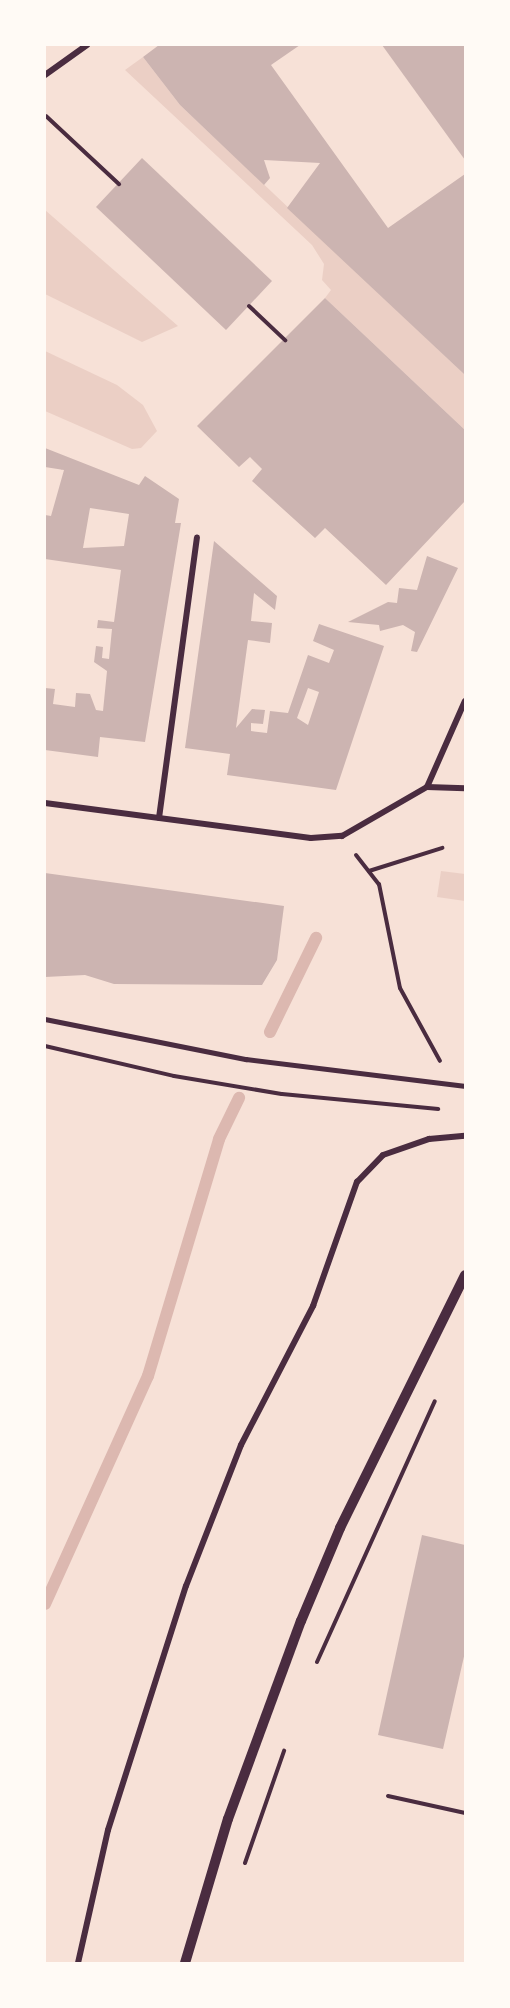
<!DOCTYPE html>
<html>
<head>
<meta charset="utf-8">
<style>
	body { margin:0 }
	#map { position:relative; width:510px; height:2008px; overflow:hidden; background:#f7e1d7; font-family:Karla,sans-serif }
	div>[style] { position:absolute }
	.green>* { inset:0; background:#ebcfc5 }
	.stream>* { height:12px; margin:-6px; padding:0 6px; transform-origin:6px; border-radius:6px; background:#dcb8b0 }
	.building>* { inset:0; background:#ccb4b1 }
	.path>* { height:4px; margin:-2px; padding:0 2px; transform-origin:2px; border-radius:2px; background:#4a2c40 }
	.service>* { height:4.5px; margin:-2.25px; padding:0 2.25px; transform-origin:2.25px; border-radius:2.25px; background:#4a2c40 }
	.minor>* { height:6px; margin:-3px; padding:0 3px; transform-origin:3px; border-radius:3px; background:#4a2c40 }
	.tertiary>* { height:10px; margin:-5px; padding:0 5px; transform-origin:5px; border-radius:5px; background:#4a2c40 }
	span { translate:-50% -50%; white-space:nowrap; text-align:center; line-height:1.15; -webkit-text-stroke:4.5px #fffaf5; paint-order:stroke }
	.frame { position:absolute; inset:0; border:46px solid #fffaf5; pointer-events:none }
</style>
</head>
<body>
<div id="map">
	<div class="green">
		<i style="clip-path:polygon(143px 57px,180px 105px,465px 375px,465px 430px,325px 298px,331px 290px,322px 280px,324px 264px,312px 245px,125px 70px)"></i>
		<i style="clip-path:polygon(45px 211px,45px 210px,178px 326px,142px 342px,45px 294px)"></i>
		<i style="clip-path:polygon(45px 351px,117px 385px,143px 405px,157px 431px,141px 448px,132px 449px,45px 411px)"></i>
		<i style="clip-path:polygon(441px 871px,465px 874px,465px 901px,437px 897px)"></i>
	</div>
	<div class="stream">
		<i style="left:270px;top:1032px;width:105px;rotate:-63.9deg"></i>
		<i style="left:45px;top:1604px;width:250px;rotate:-65.7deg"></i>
		<i style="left:148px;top:1376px;width:247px;rotate:-73.3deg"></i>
		<i style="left:219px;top:1139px;width:46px;rotate:-64deg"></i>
	</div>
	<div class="building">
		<i style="clip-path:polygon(159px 45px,300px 45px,271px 65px,388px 228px,465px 174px,465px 375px,287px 208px,320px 163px,264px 160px,270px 178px,264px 185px,180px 105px,143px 57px)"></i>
		<i style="clip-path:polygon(382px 45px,465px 45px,465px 160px)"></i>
		<i style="clip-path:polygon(142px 158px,272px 281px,226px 330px,96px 207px)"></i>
		<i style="clip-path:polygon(325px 298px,465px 430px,465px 501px,386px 585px,325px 528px,315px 538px,252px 481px,262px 469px,250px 457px,239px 467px,197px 426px)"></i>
		<i style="clip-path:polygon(evenodd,45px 448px,139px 485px,145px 476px,179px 499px,175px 523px,181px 523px,145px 742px,100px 737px,98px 757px,45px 750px,45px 688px,55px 689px,53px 704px,75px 707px,76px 693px,90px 694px,96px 710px,103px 711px,107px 671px,94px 662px,96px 646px,103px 647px,102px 658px,109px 659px,112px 629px,97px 628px,98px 620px,114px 622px,121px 570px,45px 559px,45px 515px,51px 516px,64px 470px,45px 467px,45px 448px,90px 508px,129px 514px,124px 546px,83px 548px,90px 508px)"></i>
		<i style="clip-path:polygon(evenodd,214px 541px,277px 596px,275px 610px,254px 593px,251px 621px,272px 623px,270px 643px,248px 640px,236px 728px,252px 709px,265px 710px,263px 724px,251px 723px,251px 731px,267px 733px,270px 711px,288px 713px,308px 655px,329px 663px,334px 650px,313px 641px,319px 624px,384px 646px,336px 790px,227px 775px,230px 754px,185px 748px,214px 541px,308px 688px,319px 692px,308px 725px,297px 718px,308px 688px)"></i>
		<i style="clip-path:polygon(427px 556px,458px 568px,417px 652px,411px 651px,415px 632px,403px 625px,380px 631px,379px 625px,348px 622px,388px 602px,397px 603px,399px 588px,417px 590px)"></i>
		<i style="clip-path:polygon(45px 873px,284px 906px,277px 960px,262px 985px,114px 984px,85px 975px,45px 977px)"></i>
		<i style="clip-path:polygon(422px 1535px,465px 1545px,465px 1652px,443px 1749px,378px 1735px)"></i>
	</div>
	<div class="path">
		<i style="left:46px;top:116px;width:100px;rotate:43deg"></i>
		<i style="left:249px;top:306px;width:50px;rotate:43.4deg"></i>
		<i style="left:356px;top:855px;width:37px;rotate:52deg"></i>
		<i style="left:379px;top:884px;width:106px;rotate:78.6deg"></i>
		<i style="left:400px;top:988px;width:83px;rotate:61.3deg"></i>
		<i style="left:369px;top:871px;width:77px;rotate:-17.5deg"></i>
		<i style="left:45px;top:1046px;width:132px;rotate:13.1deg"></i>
		<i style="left:174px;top:1076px;width:109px;rotate:9.5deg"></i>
		<i style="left:282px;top:1094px;width:157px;rotate:5.5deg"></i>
		<i style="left:317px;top:1662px;width:286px;rotate:-65.7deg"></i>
		<i style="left:388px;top:1796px;width:79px;rotate:12.4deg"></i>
		<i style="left:245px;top:1863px;width:119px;rotate:-70.8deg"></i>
	</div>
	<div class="service">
		<i style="left:45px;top:1019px;width:205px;rotate:11.3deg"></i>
		<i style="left:246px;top:1059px;width:221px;rotate:7deg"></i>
	</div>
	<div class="minor">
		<i style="left:45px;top:75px;width:52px;rotate:-35.5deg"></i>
		<i style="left:427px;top:787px;width:94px;rotate:-66.2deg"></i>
		<i style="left:45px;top:803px;width:268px;rotate:7.5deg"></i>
		<i style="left:311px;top:838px;width:31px;rotate:-4deg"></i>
		<i style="left:342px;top:836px;width:98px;rotate:-30deg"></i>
		<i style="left:427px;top:787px;width:38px;rotate:2deg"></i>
		<i style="left:159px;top:818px;width:283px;rotate:-82.3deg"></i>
		<i style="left:78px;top:1963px;width:136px;rotate:-77.3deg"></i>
		<i style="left:108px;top:1830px;width:256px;rotate:-72.3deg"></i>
		<i style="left:186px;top:1586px;width:151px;rotate:-68.7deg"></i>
		<i style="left:241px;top:1445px;width:157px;rotate:-62.6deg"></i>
		<i style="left:313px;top:1306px;width:132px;rotate:-70.5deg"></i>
		<i style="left:357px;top:1182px;width:37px;rotate:-46deg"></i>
		<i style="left:383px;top:1155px;width:49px;rotate:-19.2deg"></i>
		<i style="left:429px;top:1139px;width:36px;rotate:-5deg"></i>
	</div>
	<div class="tertiary">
		<i style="left:185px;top:1963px;width:150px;rotate:-73.4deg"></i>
		<i style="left:228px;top:1819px;width:211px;rotate:-69.8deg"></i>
		<i style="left:301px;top:1621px;width:101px;rotate:-67.2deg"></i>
		<i style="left:340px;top:1528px;width:282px;rotate:-63.7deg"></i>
	</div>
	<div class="frame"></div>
</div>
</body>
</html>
